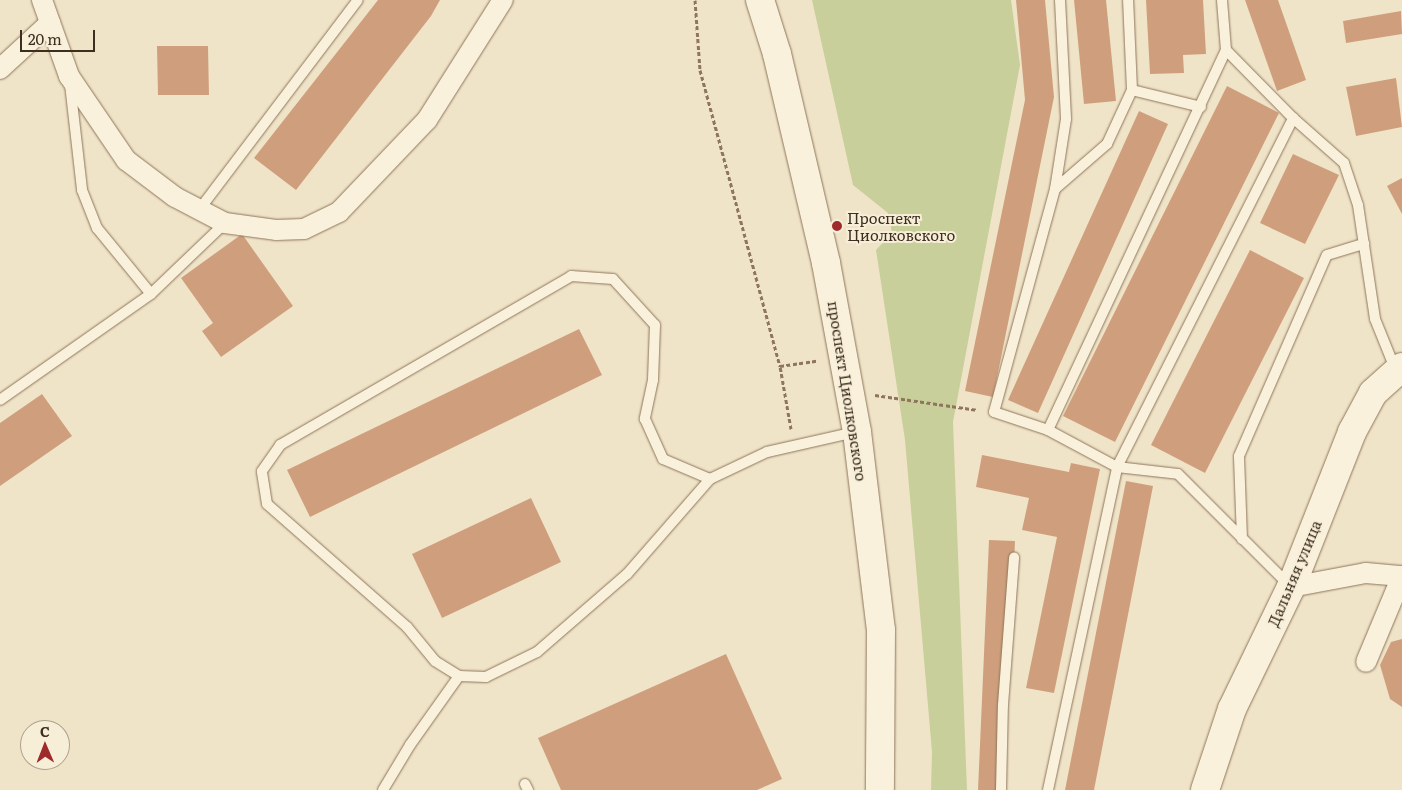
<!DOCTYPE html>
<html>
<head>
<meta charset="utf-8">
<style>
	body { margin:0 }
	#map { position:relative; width:1402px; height:790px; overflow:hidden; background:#f0e4c8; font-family:Literata,serif }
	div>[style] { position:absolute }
	.green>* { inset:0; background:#c9cf9b }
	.building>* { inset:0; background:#cf9f7d }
	.path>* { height:3px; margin-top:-1.5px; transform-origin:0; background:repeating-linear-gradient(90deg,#8d765c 0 4px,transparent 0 6.5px) }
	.roads { filter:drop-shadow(0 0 1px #8d765c) drop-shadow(0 0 1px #8d765c) }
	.lane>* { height:10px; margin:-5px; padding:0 5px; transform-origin:5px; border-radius:5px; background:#faf1dc }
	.street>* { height:20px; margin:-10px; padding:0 10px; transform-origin:10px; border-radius:10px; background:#faf1dc }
	.secondary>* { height:28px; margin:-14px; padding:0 14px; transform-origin:14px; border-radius:14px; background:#faf1dc }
	.dots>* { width:14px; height:14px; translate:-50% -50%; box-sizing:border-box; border:2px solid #f7eed8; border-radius:50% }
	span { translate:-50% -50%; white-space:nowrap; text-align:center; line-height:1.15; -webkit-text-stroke:4px #f7eed8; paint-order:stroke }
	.poi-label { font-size:15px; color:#3d2e20 }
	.left { translate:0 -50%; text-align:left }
	.street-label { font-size:15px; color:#3d2e20 }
	.north { position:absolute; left:20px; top:720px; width:50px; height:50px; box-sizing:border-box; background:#f7eed8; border:1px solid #ada18e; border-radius:50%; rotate:359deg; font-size:14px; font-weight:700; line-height:20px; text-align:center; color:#3d2e20 }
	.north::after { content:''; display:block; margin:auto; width:18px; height:22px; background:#9e2a2b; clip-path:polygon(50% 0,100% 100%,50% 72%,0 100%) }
	.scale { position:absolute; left:20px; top:30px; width:75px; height:22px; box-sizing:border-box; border:2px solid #3d2e20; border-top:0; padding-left:6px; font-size:15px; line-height:18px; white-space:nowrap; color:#3d2e20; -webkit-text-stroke:4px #f7eed8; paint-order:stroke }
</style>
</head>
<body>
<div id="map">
	<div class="green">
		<i style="clip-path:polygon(812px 0,1011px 0,1020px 65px,953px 422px,967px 790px,931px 790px,932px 752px,905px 440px,876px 250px,892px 233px,888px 213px,853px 185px)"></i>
	</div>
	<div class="building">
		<i style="clip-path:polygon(378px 0,440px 0,431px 16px,296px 190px,254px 158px)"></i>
		<i style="clip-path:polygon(1016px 0,1045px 0,1054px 97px,993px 397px,965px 391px,1025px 100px)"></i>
		<i style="clip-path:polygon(1074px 0,1106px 0,1116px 101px,1084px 104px)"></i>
		<i style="clip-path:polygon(1146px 0,1203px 0,1206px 54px,1183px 55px,1184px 73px,1150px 74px)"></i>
		<i style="clip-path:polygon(1245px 0,1278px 0,1306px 80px,1277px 91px)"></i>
		<i style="clip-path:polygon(1401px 11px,1402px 34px,1346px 43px,1343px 21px)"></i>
		<i style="clip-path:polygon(157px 46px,208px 46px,209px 95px,158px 95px)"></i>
		<i style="clip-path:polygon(1396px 78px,1402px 127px,1356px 136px,1346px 87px)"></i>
		<i style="clip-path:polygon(1227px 86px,1279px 113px,1115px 442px,1063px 416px)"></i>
		<i style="clip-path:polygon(1139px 111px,1168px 124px,1038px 413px,1008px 400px)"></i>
		<i style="clip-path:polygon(1293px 154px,1339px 175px,1305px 244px,1260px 223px)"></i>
		<i style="clip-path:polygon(1402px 178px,1402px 214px,1387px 186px)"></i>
		<i style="clip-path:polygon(242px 234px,293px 306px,221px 357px,202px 331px,213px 323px,181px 278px)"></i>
		<i style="clip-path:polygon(1250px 250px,1304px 278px,1205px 473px,1151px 445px)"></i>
		<i style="clip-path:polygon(579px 329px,602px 375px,310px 517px,287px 470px)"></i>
		<i style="clip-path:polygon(42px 394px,72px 436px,0 486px,0 423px)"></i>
		<i style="clip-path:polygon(982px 455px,1069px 472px,1071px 463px,1100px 469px,1054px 693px,1026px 688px,1057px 537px,1022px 530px,1029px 498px,976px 487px)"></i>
		<i style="clip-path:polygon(1126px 481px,1153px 486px,1094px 790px,1065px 790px)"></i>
		<i style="clip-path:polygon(531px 498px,561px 562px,442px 618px,412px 554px)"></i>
		<i style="clip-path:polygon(989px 540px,1015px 541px,1004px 790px,978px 790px)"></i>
		<i style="clip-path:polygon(1402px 639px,1402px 707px,1390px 699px,1380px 665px,1391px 642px)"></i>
		<i style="clip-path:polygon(726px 654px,782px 779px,757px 790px,561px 790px,538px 738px)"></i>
	</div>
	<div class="path">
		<i style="left:695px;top:0;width:70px;rotate:85.9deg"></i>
		<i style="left:700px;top:70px;width:307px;rotate:74.9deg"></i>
		<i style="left:875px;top:395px;width:104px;rotate:8.3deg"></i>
		<i style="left:791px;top:429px;width:64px;rotate:-99.9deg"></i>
		<i style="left:780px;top:366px;width:37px;rotate:-8deg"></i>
	</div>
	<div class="roads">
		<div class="lane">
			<i style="left:1060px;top:0;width:119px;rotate:87.1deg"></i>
			<i style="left:1066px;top:119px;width:71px;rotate:98.9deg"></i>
			<i style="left:1055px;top:189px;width:231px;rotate:105.3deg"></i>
			<i style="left:994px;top:412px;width:57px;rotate:18.4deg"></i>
			<i style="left:1048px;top:430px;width:78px;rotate:28.2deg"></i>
			<i style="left:1117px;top:467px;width:61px;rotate:6.5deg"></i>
			<i style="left:1178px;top:474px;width:158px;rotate:45deg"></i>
			<i style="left:1226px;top:50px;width:95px;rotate:45.4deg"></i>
			<i style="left:1293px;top:118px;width:68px;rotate:41.4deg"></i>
			<i style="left:1344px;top:163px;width:44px;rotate:71.6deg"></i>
			<i style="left:1358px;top:205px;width:115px;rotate:81.5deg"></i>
			<i style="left:1375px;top:319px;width:56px;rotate:68deg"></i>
			<i style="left:70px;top:84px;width:107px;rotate:83.5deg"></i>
			<i style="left:82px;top:190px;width:41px;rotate:68.5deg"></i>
			<i style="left:97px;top:228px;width:85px;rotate:50.7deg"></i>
			<i style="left:1132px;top:90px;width:71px;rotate:13.8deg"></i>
			<i style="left:1055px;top:189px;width:69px;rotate:-40.9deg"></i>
			<i style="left:1107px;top:144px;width:60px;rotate:-65.2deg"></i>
			<i style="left:1132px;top:90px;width:90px;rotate:-92.5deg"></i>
			<i style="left:199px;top:210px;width:263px;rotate:-52.9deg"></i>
			<i style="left:0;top:400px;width:184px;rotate:-35.1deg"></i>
			<i style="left:151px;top:294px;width:103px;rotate:-43.8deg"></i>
			<i style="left:1048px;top:430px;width:420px;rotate:-64.9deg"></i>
			<i style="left:1226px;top:50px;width:50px;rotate:-94.6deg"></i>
			<i style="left:710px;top:479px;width:126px;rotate:131.1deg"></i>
			<i style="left:627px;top:574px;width:119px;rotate:139.1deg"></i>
			<i style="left:537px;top:652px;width:57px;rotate:153.9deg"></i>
			<i style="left:486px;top:677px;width:27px;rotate:-178deg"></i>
			<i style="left:459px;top:676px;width:28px;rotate:-148deg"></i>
			<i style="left:435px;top:661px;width:44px;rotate:-129.5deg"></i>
			<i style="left:407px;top:627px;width:186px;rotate:-138.7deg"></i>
			<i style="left:267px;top:504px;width:33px;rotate:-99deg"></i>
			<i style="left:262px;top:471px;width:32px;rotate:-55deg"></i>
			<i style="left:280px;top:445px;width:337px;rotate:-30.1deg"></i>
			<i style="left:571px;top:276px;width:42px;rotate:4.1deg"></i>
			<i style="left:613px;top:279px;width:62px;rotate:47.6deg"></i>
			<i style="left:655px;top:325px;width:55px;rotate:92.1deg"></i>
			<i style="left:653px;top:380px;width:40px;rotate:102deg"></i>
			<i style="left:645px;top:419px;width:44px;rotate:65.8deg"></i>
			<i style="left:663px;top:459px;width:51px;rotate:23.1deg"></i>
			<i style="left:710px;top:479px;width:63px;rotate:-25.3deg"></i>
			<i style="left:767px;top:452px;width:91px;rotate:-12.7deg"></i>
			<i style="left:1242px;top:539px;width:83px;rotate:-92.1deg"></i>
			<i style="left:1239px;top:456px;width:219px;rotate:-66.4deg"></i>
			<i style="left:1327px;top:255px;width:39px;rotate:-17deg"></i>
			<i style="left:525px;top:784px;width:7px;rotate:63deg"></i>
			<i style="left:383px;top:790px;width:52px;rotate:-59deg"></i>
			<i style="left:410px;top:745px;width:85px;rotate:-54.6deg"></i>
			<i style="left:1001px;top:790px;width:85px;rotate:-88.7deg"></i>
			<i style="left:1003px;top:705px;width:148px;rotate:-85.7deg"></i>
			<i style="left:1048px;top:790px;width:330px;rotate:-77.9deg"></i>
			<i style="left:1117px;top:467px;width:391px;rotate:-63.2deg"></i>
		</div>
		<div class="street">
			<i style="left:42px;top:0;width:81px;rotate:70.4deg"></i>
			<i style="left:69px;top:76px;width:102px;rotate:55.8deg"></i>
			<i style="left:126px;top:160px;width:61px;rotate:37.1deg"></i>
			<i style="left:175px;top:197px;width:56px;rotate:27.5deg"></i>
			<i style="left:225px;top:223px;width:51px;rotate:7.8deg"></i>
			<i style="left:276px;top:230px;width:28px;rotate:-2deg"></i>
			<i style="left:304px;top:229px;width:39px;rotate:-26deg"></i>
			<i style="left:339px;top:212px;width:127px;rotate:-46.3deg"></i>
			<i style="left:427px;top:120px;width:142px;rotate:-57.7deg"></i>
			<i style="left:0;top:69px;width:68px;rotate:-42.6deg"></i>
			<i style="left:1291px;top:587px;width:76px;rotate:-10.6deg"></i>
			<i style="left:1366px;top:573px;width:36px;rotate:5deg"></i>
			<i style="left:1402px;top:576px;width:93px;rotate:112.7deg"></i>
		</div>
		<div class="secondary">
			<i style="left:760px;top:0;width:57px;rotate:72.5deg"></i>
			<i style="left:777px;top:54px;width:215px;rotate:76.8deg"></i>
			<i style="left:826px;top:263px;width:172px;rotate:79.6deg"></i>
			<i style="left:857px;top:432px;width:199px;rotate:83.1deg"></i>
			<i style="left:881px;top:630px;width:160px;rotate:90.4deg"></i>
			<i style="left:1205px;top:790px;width:85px;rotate:-71.6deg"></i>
			<i style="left:1232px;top:709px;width:136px;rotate:-64.2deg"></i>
			<i style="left:1291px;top:587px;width:167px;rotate:-68.5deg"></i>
			<i style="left:1352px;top:432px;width:44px;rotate:-61.7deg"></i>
			<i style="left:1373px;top:393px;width:39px;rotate:-42deg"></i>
		</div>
	</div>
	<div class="dots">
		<i style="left:837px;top:226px;background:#9e2a2b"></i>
	</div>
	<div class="poi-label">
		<span class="left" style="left:847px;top:226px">Проспект<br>Циолковского</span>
	</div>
	<div class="street-label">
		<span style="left:848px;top:391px;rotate:81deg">проспект Циолковского</span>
		<span style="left:1294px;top:573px;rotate:-67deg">Дальняя улица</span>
	</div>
	<div class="north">С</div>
	<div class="scale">20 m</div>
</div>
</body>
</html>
